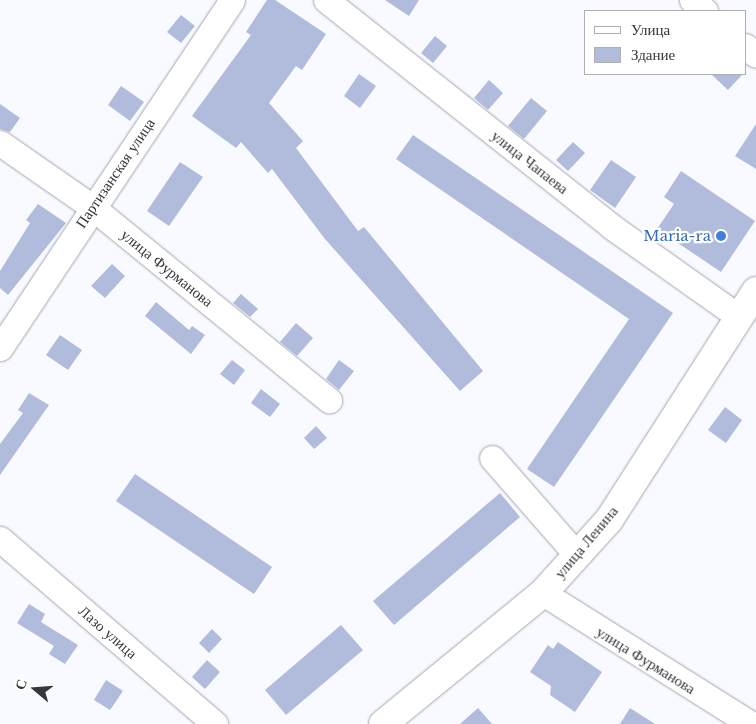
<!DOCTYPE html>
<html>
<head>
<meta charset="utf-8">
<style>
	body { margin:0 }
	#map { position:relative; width:756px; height:724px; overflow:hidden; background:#f9faff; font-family:"Libre Baskerville",serif }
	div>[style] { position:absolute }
	.building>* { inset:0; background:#b1bcdc }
	.roads { filter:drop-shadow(0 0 1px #a3a6b0) drop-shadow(0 0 1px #a3a6b0) }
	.minor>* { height:25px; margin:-12.5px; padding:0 12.5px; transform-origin:12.5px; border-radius:12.5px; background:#fff }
	.major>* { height:28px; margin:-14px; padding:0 14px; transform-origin:14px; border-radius:14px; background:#fff }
	.dots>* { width:14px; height:14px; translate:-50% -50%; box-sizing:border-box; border:2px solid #fff; border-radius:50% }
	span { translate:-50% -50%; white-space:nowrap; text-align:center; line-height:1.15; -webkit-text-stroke:4.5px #fff; paint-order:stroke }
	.street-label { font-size:15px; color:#36373b }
	.shop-label { font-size:15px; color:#366cbe }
	.right { translate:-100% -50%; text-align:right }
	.legend { position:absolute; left:584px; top:10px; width:162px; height:65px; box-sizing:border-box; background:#fff; border:1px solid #afafb1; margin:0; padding:6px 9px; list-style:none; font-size:15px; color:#36373b }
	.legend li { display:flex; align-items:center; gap:10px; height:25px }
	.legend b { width:25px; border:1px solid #afafb1 }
	.north { position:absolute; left:10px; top:664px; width:50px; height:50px; -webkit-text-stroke:4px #fff; paint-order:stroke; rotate:288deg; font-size:14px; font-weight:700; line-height:20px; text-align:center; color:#36373b }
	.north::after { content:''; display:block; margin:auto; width:18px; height:22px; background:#36373b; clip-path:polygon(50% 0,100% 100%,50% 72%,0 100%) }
</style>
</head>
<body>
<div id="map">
	<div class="building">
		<i style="clip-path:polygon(267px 0,275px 0,326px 34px,302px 70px,296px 66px,269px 103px,303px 141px,296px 148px,358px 231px,364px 227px,483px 371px,460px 391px,325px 239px,272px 169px,268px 173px,241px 142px,236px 148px,192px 116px,251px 35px,246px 32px)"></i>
		<i style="clip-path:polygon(385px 0,419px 0,409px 16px)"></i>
		<i style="clip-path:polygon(181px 15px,195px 26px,181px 43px,167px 32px)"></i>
		<i style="clip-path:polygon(435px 36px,447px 46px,433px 63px,421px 53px)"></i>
		<i style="clip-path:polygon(359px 74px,376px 86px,360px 108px,344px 96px)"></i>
		<i style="clip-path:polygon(711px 74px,743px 74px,728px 90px)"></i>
		<i style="clip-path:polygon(489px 80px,503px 93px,488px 110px,474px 98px)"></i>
		<i style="clip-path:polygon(121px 86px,144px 102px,130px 121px,108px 105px)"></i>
		<i style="clip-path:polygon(531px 98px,547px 111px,524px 139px,508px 126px)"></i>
		<i style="clip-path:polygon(0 104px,20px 118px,10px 132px,0 129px)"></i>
		<i style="clip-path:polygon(756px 124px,756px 169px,735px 156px)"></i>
		<i style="clip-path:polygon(413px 135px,673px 313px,554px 487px,527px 469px,629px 319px,396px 159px)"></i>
		<i style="clip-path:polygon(573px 142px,585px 153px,568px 171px,556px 160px)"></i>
		<i style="clip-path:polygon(611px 160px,636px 177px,615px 208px,590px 190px)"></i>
		<i style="clip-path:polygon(180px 162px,203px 177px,169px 226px,147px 211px)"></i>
		<i style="clip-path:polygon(681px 171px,755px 221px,721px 272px,657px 229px,674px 204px,664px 197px)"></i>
		<i style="clip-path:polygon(38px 204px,66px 223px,8px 295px,0 288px,0 271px,30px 223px,26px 220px)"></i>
		<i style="clip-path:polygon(112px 264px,125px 276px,105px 298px,91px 286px)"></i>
		<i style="clip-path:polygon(241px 294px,258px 309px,250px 317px,233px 303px)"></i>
		<i style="clip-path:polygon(156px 302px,189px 330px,192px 326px,205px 335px,191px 354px,145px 316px)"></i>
		<i style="clip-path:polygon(296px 323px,313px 338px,297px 356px,280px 342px)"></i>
		<i style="clip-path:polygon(60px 335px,82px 350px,68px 370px,46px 355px)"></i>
		<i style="clip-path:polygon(232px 360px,245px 370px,234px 385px,220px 374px)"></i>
		<i style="clip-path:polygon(339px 360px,354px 371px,339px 390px,326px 379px)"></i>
		<i style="clip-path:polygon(261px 389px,280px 404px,270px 417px,251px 403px)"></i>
		<i style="clip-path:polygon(29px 393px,49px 405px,0 475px,0 444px,23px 413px,18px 410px)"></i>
		<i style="clip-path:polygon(725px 407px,742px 420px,726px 443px,708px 430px)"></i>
		<i style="clip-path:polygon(316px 426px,327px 438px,314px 449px,304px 438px)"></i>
		<i style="clip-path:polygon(135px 474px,272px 567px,254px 594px,116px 501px)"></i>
		<i style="clip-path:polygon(500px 493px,520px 517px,394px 625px,373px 601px)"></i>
		<i style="clip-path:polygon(29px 604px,45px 614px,41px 622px,78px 645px,65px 664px,49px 654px,54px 646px,17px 623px)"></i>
		<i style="clip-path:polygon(341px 625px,363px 650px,286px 715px,265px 690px)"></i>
		<i style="clip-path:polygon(212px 629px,222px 639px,209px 653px,199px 643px)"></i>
		<i style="clip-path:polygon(558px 642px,602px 672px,575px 712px,550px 695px,551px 686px,530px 672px,548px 645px,553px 649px)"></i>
		<i style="clip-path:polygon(207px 660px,220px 672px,205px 689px,192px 677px)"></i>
		<i style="clip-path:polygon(106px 680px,123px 691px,110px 710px,94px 700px)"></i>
		<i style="clip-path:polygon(478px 708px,492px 724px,460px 724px)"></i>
		<i style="clip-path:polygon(630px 708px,655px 724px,620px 724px)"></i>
	</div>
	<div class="roads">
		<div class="minor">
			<i style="left:326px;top:0;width:365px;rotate:38.4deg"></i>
			<i style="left:612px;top:227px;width:156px;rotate:35.3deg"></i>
			<i style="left:692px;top:0;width:17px;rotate:40deg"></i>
			<i style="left:745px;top:46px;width:14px;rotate:39deg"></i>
			<i style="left:0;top:143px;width:112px;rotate:34.8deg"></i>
			<i style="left:92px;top:207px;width:306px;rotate:39.2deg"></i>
			<i style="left:0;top:348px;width:418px;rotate:-56.3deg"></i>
			<i style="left:492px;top:458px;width:129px;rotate:48.8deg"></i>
			<i style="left:0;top:539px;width:284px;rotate:40.7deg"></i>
			<i style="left:543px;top:593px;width:246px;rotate:32.2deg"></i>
		</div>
		<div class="major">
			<i style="left:383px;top:724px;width:207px;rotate:-39.3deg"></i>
			<i style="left:543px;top:593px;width:98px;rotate:-47.9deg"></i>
			<i style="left:609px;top:520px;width:272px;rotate:-57.3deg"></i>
		</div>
	</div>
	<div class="dots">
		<i style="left:721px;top:236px;background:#3f7fe0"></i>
	</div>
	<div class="street-label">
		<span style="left:530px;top:162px;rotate:38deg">улица Чапаева</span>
		<span style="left:115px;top:173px;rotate:-56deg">Партизанская улица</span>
		<span style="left:167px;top:268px;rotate:39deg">улица Фурманова</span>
		<span style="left:586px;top:542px;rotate:-50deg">улица Ленина</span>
		<span style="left:108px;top:632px;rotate:41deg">Лазо улица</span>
		<span style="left:646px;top:660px;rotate:32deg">улица Фурманова</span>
	</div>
	<div class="shop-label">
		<span class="right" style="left:711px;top:236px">Maria-ra</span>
	</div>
	<ul class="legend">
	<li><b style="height:6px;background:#fff"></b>Улица</li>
	<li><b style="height:14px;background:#b1bcdc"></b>Здание</li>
	</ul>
	<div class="north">С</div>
</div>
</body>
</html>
